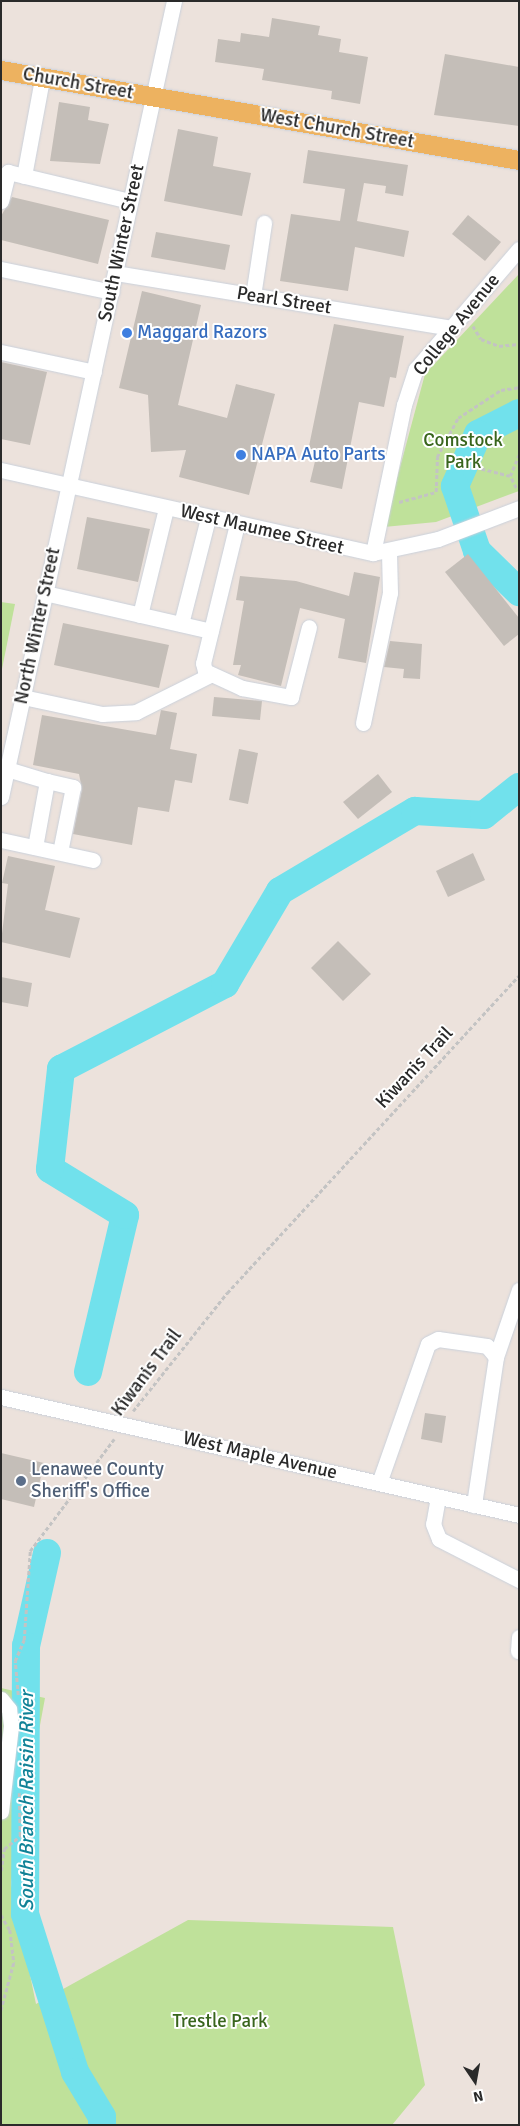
<!DOCTYPE html>
<html>
<head>
<meta charset="utf-8">
<style>
	body { margin:0 }
	#map { position:relative; width:520px; height:2126px; overflow:hidden; background:#ece2dc; font-family:Signika,sans-serif }
	div>[style] { position:absolute }
	.green>* { inset:0; background:#bfe19a }
	.river>* { height:28px; margin:-14px; padding:0 14px; transform-origin:14px; border-radius:14px; background:#71e1ec }
	.building>* { inset:0; background:#c4beb8 }
	.path>* { height:2.5px; margin-top:-1.25px; transform-origin:0; background:repeating-linear-gradient(90deg,#c3c3c3 0 4px,transparent 0 6.5px) }
	.roads { filter:drop-shadow(0 0 1px #cad1db) drop-shadow(0 0 1px #cad1db) }
	.minor>* { height:15px; margin:-7.5px; padding:0 7.5px; transform-origin:7.5px; border-radius:7.5px; background:#fff }
	.major>* { height:19px; margin:-9.5px; padding:0 9.5px; transform-origin:9.5px; border-radius:9.5px; background:#edb260 }
	.dots>* { width:14px; height:14px; translate:-50% -50%; box-sizing:border-box; border:2px solid #fff; border-radius:50% }
	span { translate:-50% -50%; white-space:nowrap; text-align:center; line-height:1.15; -webkit-text-stroke:4px #fff; paint-order:stroke }
	.street-label { font-size:19px; color:#2a2a2a }
	.shop-label { font-size:19px; color:#366cbe }
	.left { translate:0 -50%; text-align:left }
	.park-label { font-size:19px; color:#38651c }
	.service-label { font-size:19px; color:#4e5e75 }
	.water-label { font-size:20px; color:#108297; font-style:italic }
	.frame { position:absolute; inset:0; border:2px solid #2a2a2a; pointer-events:none }
	.north { position:absolute; left:450px; top:2056px; width:50px; height:50px; -webkit-text-stroke:4px #fff; paint-order:stroke; rotate:168deg; font-size:14px; font-weight:700; line-height:20px; text-align:center; color:#2a2a2a }
	.north::after { content:''; display:block; margin:auto; width:18px; height:22px; background:#2a2a2a; clip-path:polygon(50% 0,100% 100%,50% 72%,0 100%) }
</style>
</head>
<body>
<div id="map">
	<div class="green">
		<i style="clip-path:polygon(519px 274px,519px 491px,436px 522px,384px 527px,425px 374px)"></i>
		<i style="clip-path:polygon(1px 602px,15px 604px,1px 674px)"></i>
		<i style="clip-path:polygon(1px 1688px,45px 1698px,11px 1883px,36px 2004px,188px 1920px,393px 1927px,425px 2085px,392px 2125px,1px 2125px)"></i>
	</div>
	<div class="river">
		<i style="left:519px;top:413px;width:46px;rotate:152.9deg"></i>
		<i style="left:478px;top:434px;width:57px;rotate:113.9deg"></i>
		<i style="left:455px;top:486px;width:69px;rotate:71.3deg"></i>
		<i style="left:477px;top:551px;width:59px;rotate:44.3deg"></i>
		<i style="left:88px;top:1372px;width:161px;rotate:-76.7deg"></i>
		<i style="left:125px;top:1215px;width:88px;rotate:-148.5deg"></i>
		<i style="left:50px;top:1169px;width:101px;rotate:-83.7deg"></i>
		<i style="left:61px;top:1069px;width:185px;rotate:-27.4deg"></i>
		<i style="left:225px;top:984px;width:108px;rotate:-59.4deg"></i>
		<i style="left:280px;top:891px;width:157px;rotate:-30.7deg"></i>
		<i style="left:415px;top:811px;width:69px;rotate:3.3deg"></i>
		<i style="left:484px;top:815px;width:45px;rotate:-38.7deg"></i>
		<i style="left:47px;top:1553px;width:95px;rotate:102.7deg"></i>
		<i style="left:26px;top:1646px;width:268px;rotate:90.2deg"></i>
		<i style="left:25px;top:1914px;width:166px;rotate:72.4deg"></i>
		<i style="left:75px;top:2072px;width:52px;rotate:59deg"></i>
		<i style="left:102px;top:2117px;width:8px;rotate:90deg"></i>
	</div>
	<div class="building">
		<i style="clip-path:polygon(272px 18px,320px 26px,318px 35px,341px 39px,339px 52px,368px 57px,360px 104px,331px 99px,332px 91px,262px 80px,264px 69px,215px 62px,218px 39px,240px 42px,241px 33px,269px 37px)"></i>
		<i style="clip-path:polygon(445px 54px,519px 67px,519px 126px,434px 115px)"></i>
		<i style="clip-path:polygon(59px 102px,90px 107px,88px 120px,109px 124px,100px 164px,50px 161px)"></i>
		<i style="clip-path:polygon(178px 129px,218px 137px,213px 166px,251px 173px,242px 216px,164px 201px)"></i>
		<i style="clip-path:polygon(308px 150px,408px 165px,403px 196px,385px 193px,386px 186px,364px 183px,357px 221px,409px 231px,404px 257px,355px 247px,348px 291px,280px 281px,291px 214px,340px 221px,345px 189px,303px 183px)"></i>
		<i style="clip-path:polygon(12px 197px,109px 220px,98px 264px,1px 240px,1px 216px)"></i>
		<i style="clip-path:polygon(468px 215px,501px 242px,485px 261px,452px 234px)"></i>
		<i style="clip-path:polygon(156px 232px,230px 245px,225px 270px,151px 257px)"></i>
		<i style="clip-path:polygon(142px 291px,201px 305px,178px 405px,227px 418px,236px 384px,275px 394px,249px 495px,179px 477px,186px 450px,151px 452px,148px 395px,119px 388px)"></i>
		<i style="clip-path:polygon(334px 324px,404px 336px,396px 378px,390px 377px,384px 407px,359px 402px,342px 489px,310px 482px,317px 453px,308px 451px)"></i>
		<i style="clip-path:polygon(1px 362px,47px 372px,30px 445px,1px 439px)"></i>
		<i style="clip-path:polygon(87px 517px,150px 529px,138px 582px,77px 569px)"></i>
		<i style="clip-path:polygon(468px 554px,519px 618px,519px 634px,504px 646px,445px 572px)"></i>
		<i style="clip-path:polygon(354px 572px,380px 577px,366px 663px,338px 658px,345px 619px,300px 608px,281px 686px,238px 675px,241px 665px,233px 665px,244px 601px,236px 600px,240px 576px,296px 581px,349px 596px)"></i>
		<i style="clip-path:polygon(63px 623px,169px 645px,159px 688px,54px 665px)"></i>
		<i style="clip-path:polygon(390px 641px,422px 644px,420px 679px,403px 678px,404px 669px,384px 667px)"></i>
		<i style="clip-path:polygon(214px 697px,262px 701px,260px 720px,212px 716px)"></i>
		<i style="clip-path:polygon(161px 710px,177px 713px,170px 749px,197px 754px,192px 783px,175px 780px,169px 812px,138px 807px,132px 845px,73px 834px,82px 789px,79px 774px,33px 765px,42px 715px,156px 735px)"></i>
		<i style="clip-path:polygon(239px 749px,258px 753px,248px 804px,229px 800px)"></i>
		<i style="clip-path:polygon(378px 774px,392px 792px,358px 819px,343px 802px)"></i>
		<i style="clip-path:polygon(473px 853px,485px 880px,448px 897px,436px 871px)"></i>
		<i style="clip-path:polygon(8px 856px,55px 866px,45px 910px,80px 918px,70px 958px,1px 942px,8px 884px,2px 883px)"></i>
		<i style="clip-path:polygon(338px 941px,371px 974px,343px 1001px,311px 968px)"></i>
		<i style="clip-path:polygon(1px 977px,32px 983px,28px 1007px,1px 1002px)"></i>
		<i style="clip-path:polygon(425px 1413px,446px 1416px,442px 1443px,421px 1439px)"></i>
		<i style="clip-path:polygon(1px 1453px,44px 1463px,34px 1507px,1px 1499px)"></i>
	</div>
	<div class="path">
		<i style="left:473px;top:326px;width:15px;rotate:58deg"></i>
		<i style="left:481px;top:339px;width:19px;rotate:21deg"></i>
		<i style="left:499px;top:346px;width:20px;rotate:-6deg"></i>
		<i style="left:475px;top:467px;width:36px;rotate:14deg"></i>
		<i style="left:516px;top:488px;width:13px;rotate:-117deg"></i>
		<i style="left:510px;top:476px;width:23px;rotate:-67deg"></i>
		<i style="left:399px;top:502px;width:38px;rotate:-15deg"></i>
		<i style="left:436px;top:492px;width:35px;rotate:-88deg"></i>
		<i style="left:437px;top:457px;width:44px;rotate:-61.7deg"></i>
		<i style="left:458px;top:418px;width:51px;rotate:-33.1deg"></i>
		<i style="left:501px;top:390px;width:18px;rotate:-9deg"></i>
		<i style="left:133px;top:1411px;width:151px;rotate:-51.5deg"></i>
		<i style="left:227px;top:1293px;width:431px;rotate:-47.4deg"></i>
		<i style="left:18px;top:1695px;width:34px;rotate:-95deg"></i>
		<i style="left:15px;top:1661px;width:23px;rotate:-67deg"></i>
		<i style="left:24px;top:1640px;width:89px;rotate:-86.1deg"></i>
		<i style="left:30px;top:1551px;width:140px;rotate:-53.1deg"></i>
		<i style="left:1px;top:1871px;width:22px;rotate:-82deg"></i>
		<i style="left:4px;top:1849px;width:21px;rotate:-39deg"></i>
		<i style="left:20px;top:1836px;width:43px;rotate:-91.3deg"></i>
		<i style="left:1px;top:1915px;width:17px;rotate:59deg"></i>
		<i style="left:10px;top:1930px;width:33px;rotate:83deg"></i>
		<i style="left:14px;top:1963px;width:50px;rotate:105.2deg"></i>
	</div>
	<div class="roads">
		<div class="minor">
			<i style="left:24px;top:176px;width:99px;rotate:-79.5deg"></i>
			<i style="left:1px;top:201px;width:30px;rotate:-76deg"></i>
			<i style="left:8px;top:172px;width:125px;rotate:13.4deg"></i>
			<i style="left:1px;top:269px;width:113px;rotate:11.7deg"></i>
			<i style="left:116px;top:273px;width:339px;rotate:9.3deg"></i>
			<i style="left:253px;top:296px;width:74px;rotate:-81.4deg"></i>
			<i style="left:1px;top:352px;width:95px;rotate:12.1deg"></i>
			<i style="left:1px;top:470px;width:381px;rotate:12.6deg"></i>
			<i style="left:373px;top:553px;width:66px;rotate:-12.2deg"></i>
			<i style="left:438px;top:539px;width:87px;rotate:-20.9deg"></i>
			<i style="left:237px;top:524px;width:143px;rotate:103.7deg"></i>
			<i style="left:203px;top:663px;width:8px;rotate:76deg"></i>
			<i style="left:205px;top:671px;width:41px;rotate:24.7deg"></i>
			<i style="left:242px;top:688px;width:50px;rotate:10.4deg"></i>
			<i style="left:291px;top:697px;width:72px;rotate:-75.6deg"></i>
			<i style="left:373px;top:553px;width:151px;rotate:-78.2deg"></i>
			<i style="left:404px;top:405px;width:38px;rotate:-72deg"></i>
			<i style="left:416px;top:369px;width:158px;rotate:-49.4deg"></i>
			<i style="left:45px;top:593px;width:170px;rotate:12.9deg"></i>
			<i style="left:140px;top:615px;width:110px;rotate:-76.3deg"></i>
			<i style="left:181px;top:624px;width:109px;rotate:-75.7deg"></i>
			<i style="left:23px;top:697px;width:81px;rotate:12.1deg"></i>
			<i style="left:102px;top:714px;width:34px;rotate:-3deg"></i>
			<i style="left:136px;top:712px;width:83px;rotate:-26.6deg"></i>
			<i style="left:363px;top:723px;width:133px;rotate:-78.3deg"></i>
			<i style="left:390px;top:593px;width:42px;rotate:-91.4deg"></i>
			<i style="left:7px;top:769px;width:42px;rotate:16.7deg"></i>
			<i style="left:47px;top:781px;width:67px;rotate:100.3deg"></i>
			<i style="left:47px;top:781px;width:27px;rotate:13deg"></i>
			<i style="left:73px;top:787px;width:66px;rotate:101.3deg"></i>
			<i style="left:1px;top:797px;width:815px;rotate:-77.74deg"></i>
			<i style="left:1px;top:840px;width:94px;rotate:12.3deg"></i>
			<i style="left:496px;top:1357px;width:71px;rotate:-71.1deg"></i>
			<i style="left:1px;top:1397px;width:531px;rotate:12.83deg"></i>
			<i style="left:379px;top:1483px;width:147px;rotate:-70.6deg"></i>
			<i style="left:428px;top:1344px;width:11px;rotate:-27deg"></i>
			<i style="left:438px;top:1339px;width:49px;rotate:8.1deg"></i>
			<i style="left:487px;top:1346px;width:14px;rotate:51deg"></i>
			<i style="left:496px;top:1357px;width:150px;rotate:98.5deg"></i>
			<i style="left:438px;top:1497px;width:27px;rotate:100deg"></i>
			<i style="left:433px;top:1524px;width:16px;rotate:68deg"></i>
			<i style="left:439px;top:1539px;width:90px;rotate:27.1deg"></i>
			<i style="left:518px;top:1651px;width:14px;rotate:-86deg"></i>
			<i style="left:1px;top:1699px;width:13px;rotate:51deg"></i>
			<i style="left:9px;top:1709px;width:17px;rotate:83deg"></i>
			<i style="left:11px;top:1726px;width:86px;rotate:96.7deg"></i>
		</div>
		<div class="major">
			<i style="left:1px;top:70px;width:526px;rotate:9.86deg"></i>
		</div>
	</div>
	<div class="dots">
		<i style="left:127px;top:333px;background:#3f7fe0"></i>
		<i style="left:241px;top:455px;background:#3f7fe0"></i>
		<i style="left:21px;top:1481px;background:#5c6f8a"></i>
	</div>
	<div class="street-label">
		<span style="left:78px;top:84px;rotate:10deg">Church Street</span>
		<span style="left:337px;top:129px;rotate:10deg">West Church Street</span>
		<span style="left:122px;top:243px;rotate:-78deg">South Winter Street</span>
		<span style="left:284px;top:301px;rotate:9deg">Pearl Street</span>
		<span style="left:457px;top:325px;rotate:-51deg">College Avenue</span>
		<span style="left:262px;top:530px;rotate:13deg">West Maumee Street</span>
		<span style="left:38px;top:626px;rotate:-78deg">North Winter Street</span>
		<span style="left:415px;top:1068px;rotate:-47deg">Kiwanis Trail</span>
		<span style="left:147px;top:1373px;rotate:-53deg">Kiwanis Trail</span>
		<span style="left:260px;top:1456px;rotate:13deg">West Maple Avenue</span>
	</div>
	<div class="shop-label">
		<span class="left" style="left:137px;top:333px">Maggard Razors</span>
		<span class="left" style="left:251px;top:455px">NAPA Auto Parts</span>
	</div>
	<div class="park-label">
		<span style="left:463px;top:452px">Comstock<br>Park</span>
		<span style="left:220px;top:2022px">Trestle Park</span>
	</div>
	<div class="service-label">
		<span class="left" style="left:31px;top:1481px">Lenawee County<br>Sheriff's Office</span>
	</div>
	<div class="water-label">
		<span style="left:26px;top:1801px;rotate:-90deg">South Branch Raisin River</span>
	</div>
	<div class="frame"></div>
	<div class="north">N</div>
</div>
</body>
</html>
